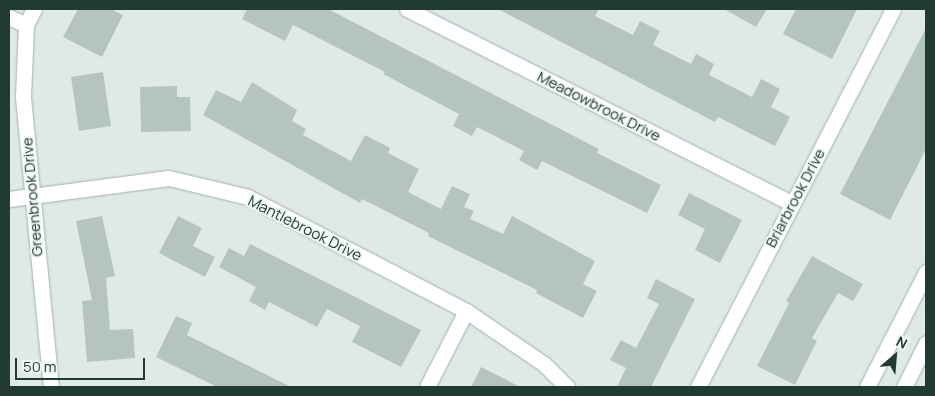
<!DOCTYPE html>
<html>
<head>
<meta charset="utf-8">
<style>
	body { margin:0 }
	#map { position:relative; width:935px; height:396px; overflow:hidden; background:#e0eae5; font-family:Manrope,sans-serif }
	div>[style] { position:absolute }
	.building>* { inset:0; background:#b5c5be }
	.roads { filter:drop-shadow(0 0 1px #a3b2ac) drop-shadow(0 0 1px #a3b2ac) }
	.minor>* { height:15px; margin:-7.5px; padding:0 7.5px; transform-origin:7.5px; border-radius:7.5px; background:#fff }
	.tertiary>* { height:15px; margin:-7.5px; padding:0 7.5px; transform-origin:7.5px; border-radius:7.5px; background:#fff }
	.secondary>* { height:15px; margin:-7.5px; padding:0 7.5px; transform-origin:7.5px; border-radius:7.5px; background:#fff }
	span { translate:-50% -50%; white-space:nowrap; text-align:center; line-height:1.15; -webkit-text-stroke:4px #f0f7f3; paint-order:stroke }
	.street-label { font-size:15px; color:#213a32 }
	.frame { position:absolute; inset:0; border:10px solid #213a32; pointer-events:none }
	.north { position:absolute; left:870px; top:331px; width:50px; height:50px; -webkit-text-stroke:4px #f0f7f3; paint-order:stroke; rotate:27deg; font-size:14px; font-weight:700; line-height:20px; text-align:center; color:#213a32 }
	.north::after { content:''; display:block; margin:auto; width:18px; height:22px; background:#213a32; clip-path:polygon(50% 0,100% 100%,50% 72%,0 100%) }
	.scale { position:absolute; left:15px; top:358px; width:130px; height:22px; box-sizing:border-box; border:2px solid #213a32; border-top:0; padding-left:6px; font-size:15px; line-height:18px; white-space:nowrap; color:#213a32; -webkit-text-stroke:4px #f0f7f3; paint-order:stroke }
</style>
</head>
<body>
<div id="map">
	<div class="building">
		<i style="clip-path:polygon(78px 9px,111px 9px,123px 15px,102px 57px,63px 37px)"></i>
		<i style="clip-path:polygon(247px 9px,328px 9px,599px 149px,597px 153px,661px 185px,647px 213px,542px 161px,537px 170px,519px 160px,524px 151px,477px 127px,472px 136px,453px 126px,459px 114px,383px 74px,385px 72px,293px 25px,285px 41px,242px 19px)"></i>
		<i style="clip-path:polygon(498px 9px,599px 9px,595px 16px,633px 35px,640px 21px,660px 31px,653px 45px,691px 64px,696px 54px,714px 64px,709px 75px,752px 97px,761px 79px,780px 89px,771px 107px,790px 117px,775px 146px,718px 117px,715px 122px)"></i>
		<i style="clip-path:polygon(724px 9px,767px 9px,756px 27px)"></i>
		<i style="clip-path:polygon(796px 9px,857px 9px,832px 59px,783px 34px)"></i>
		<i style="clip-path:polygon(926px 28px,926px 149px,890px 220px,840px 194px)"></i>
		<i style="clip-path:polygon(103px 72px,111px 126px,79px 131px,71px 77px)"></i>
		<i style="clip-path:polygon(252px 82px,297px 110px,292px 121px,306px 129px,303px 135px,351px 161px,365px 135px,390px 148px,388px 153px,419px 169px,408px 192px,441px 209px,452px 186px,470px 194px,464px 207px,474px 211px,470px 219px,503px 234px,512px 216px,595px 261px,583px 284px,597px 291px,583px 318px,536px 293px,537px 290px,428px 236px,429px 233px,362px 199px,360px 203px,203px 115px,216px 90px,241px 102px)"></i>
		<i style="clip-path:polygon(177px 86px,177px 97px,190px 97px,191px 131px,141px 132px,140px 87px)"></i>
		<i style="clip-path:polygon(689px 193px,742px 220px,720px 263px,695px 250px,705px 229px,678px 215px)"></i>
		<i style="clip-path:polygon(102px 216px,115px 276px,106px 278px,110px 330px,133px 329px,135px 358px,87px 362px,82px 301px,92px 300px,76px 221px)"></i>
		<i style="clip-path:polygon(178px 216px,202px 228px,193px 246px,215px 257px,205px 277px,159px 253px)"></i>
		<i style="clip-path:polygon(250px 244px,421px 330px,401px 367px,352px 342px,360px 326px,327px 309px,317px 327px,269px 302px,265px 310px,249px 301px,256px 287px,219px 267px,229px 248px,244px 256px)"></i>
		<i style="clip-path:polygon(812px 256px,863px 284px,853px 301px,838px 293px,812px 338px,817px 341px,795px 385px,757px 366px,789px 303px,786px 301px)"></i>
		<i style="clip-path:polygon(656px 279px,695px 299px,651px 387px,617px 387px,626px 368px,610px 360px,621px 340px,636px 348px,659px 304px,647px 298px)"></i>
		<i style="clip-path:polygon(176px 316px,192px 323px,187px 335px,291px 387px,217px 387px,156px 357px)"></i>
		<i style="clip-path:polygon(481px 367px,520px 387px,471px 387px)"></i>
	</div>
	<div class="roads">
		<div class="minor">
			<i style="left:34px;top:9px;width:18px;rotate:117deg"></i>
			<i style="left:26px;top:25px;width:72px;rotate:92.4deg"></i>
			<i style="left:23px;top:97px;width:291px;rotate:84.5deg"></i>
			<i style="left:407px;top:9px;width:430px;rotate:26.8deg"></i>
			<i style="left:9px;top:17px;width:19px;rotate:25deg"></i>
			<i style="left:427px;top:387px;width:85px;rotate:-62.8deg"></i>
			<i style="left:698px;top:387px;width:425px;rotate:-62.7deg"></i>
		</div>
		<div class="tertiary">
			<i style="left:9px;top:199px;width:161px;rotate:-7.5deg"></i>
			<i style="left:169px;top:178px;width:81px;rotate:13.5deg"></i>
			<i style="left:248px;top:197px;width:246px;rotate:27.6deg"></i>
			<i style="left:466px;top:311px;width:94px;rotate:34.2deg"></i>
			<i style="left:544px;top:364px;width:33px;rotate:45deg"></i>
		</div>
		<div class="secondary">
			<i style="left:867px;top:387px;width:129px;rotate:-62.8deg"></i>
			<i style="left:904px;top:387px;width:49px;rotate:-63.4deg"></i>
		</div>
	</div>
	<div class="street-label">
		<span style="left:599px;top:106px;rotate:27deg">Meadowbrook Drive</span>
		<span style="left:32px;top:197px;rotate:-95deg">Greenbrook Drive</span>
		<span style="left:795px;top:198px;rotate:-62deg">Briarbrook Drive</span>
		<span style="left:305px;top:228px;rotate:27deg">Mantlebrook Drive</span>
	</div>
	<div class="frame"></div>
	<div class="north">N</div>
	<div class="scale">50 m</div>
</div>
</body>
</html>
